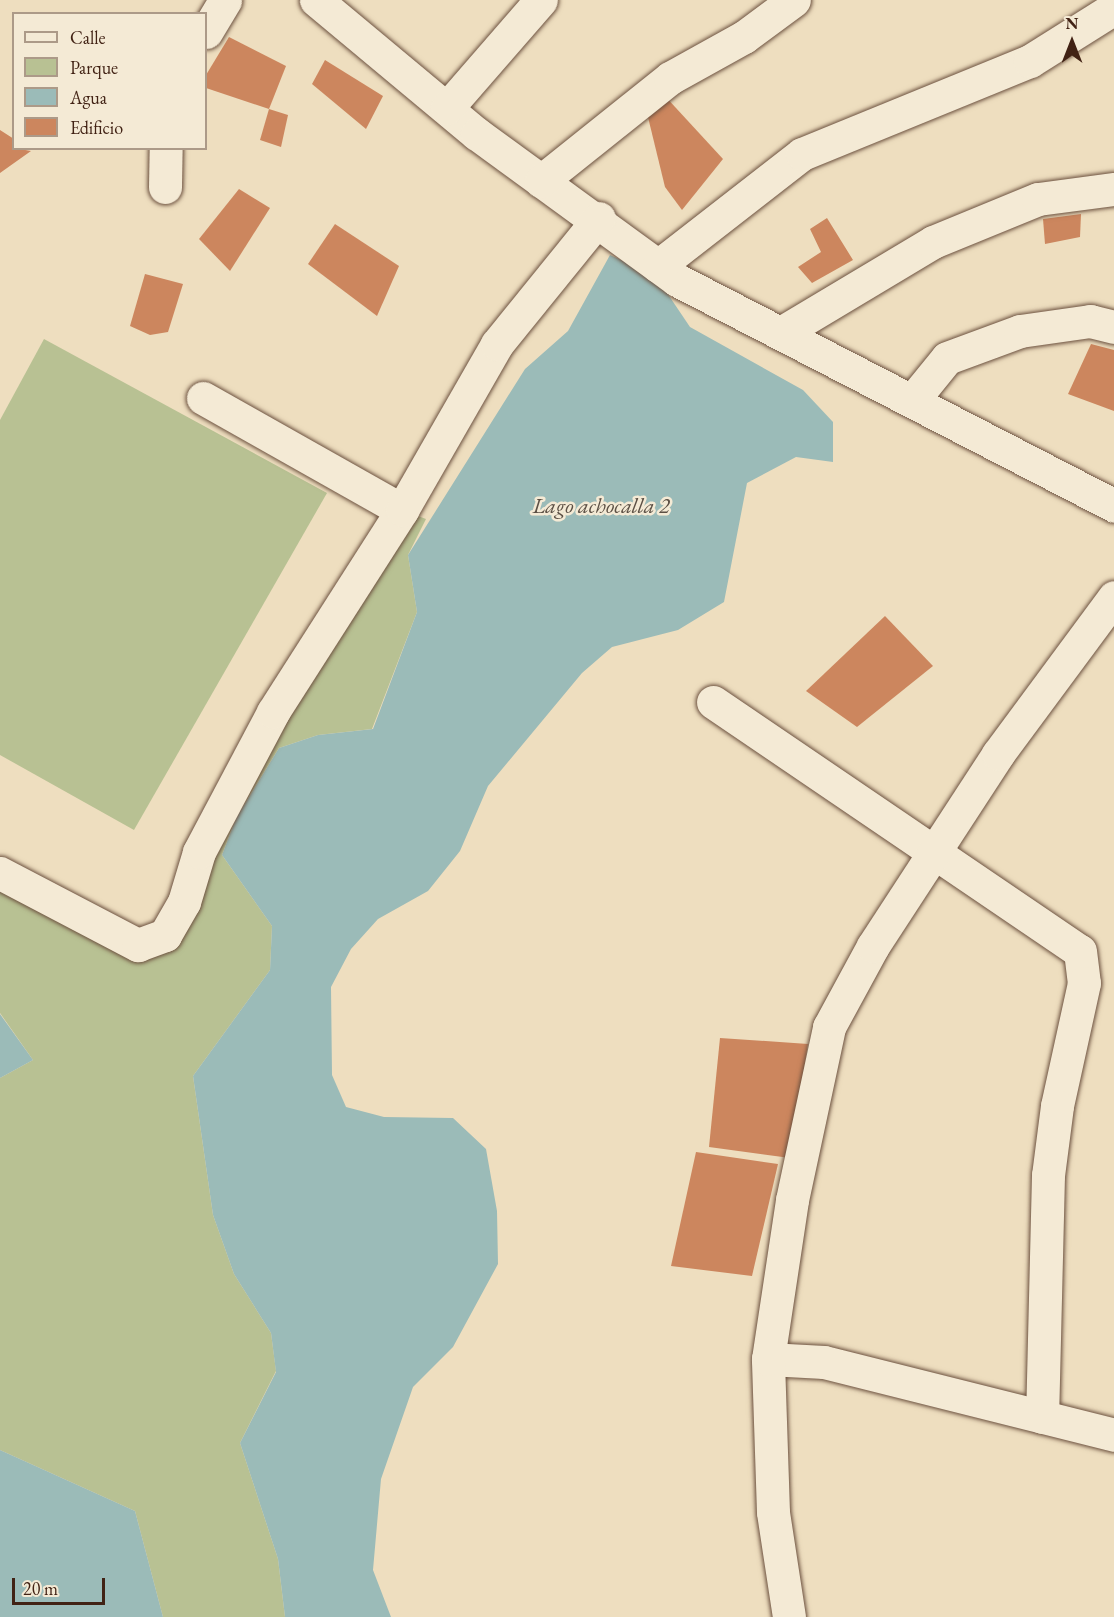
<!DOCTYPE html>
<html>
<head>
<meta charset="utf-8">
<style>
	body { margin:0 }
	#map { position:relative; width:1114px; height:1617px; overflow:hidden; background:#eedebf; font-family:"EB Garamond",serif }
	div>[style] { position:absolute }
	.green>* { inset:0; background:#b8c193 }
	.water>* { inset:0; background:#9bbbb8 }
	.building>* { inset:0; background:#cc865e }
	.roads { filter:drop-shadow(0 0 2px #6c513f) drop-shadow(0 0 2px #6c513f) }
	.minor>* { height:33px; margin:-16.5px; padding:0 16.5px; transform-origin:16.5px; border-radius:16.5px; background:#f4ead5 }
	span { translate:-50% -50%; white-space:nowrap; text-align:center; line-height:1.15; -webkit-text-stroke:5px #f4ead5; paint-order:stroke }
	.water-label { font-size:22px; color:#5c5045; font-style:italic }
	.legend { position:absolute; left:12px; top:12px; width:195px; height:138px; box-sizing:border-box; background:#f4ead5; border:2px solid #ac9a88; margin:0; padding:8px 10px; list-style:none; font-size:18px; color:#412214 }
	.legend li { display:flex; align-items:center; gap:12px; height:30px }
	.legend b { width:30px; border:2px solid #ac9a88 }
	.north { position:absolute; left:1042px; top:12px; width:60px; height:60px; -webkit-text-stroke:4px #f4ead5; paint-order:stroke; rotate:0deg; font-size:16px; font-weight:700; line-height:24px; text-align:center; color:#412214 }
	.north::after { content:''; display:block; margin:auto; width:21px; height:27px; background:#412214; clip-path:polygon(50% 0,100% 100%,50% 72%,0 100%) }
	.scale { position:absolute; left:12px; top:1578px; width:93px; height:27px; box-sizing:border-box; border:3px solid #412214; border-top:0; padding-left:8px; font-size:18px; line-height:21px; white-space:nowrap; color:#412214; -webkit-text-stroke:4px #f4ead5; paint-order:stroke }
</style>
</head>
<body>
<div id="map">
	<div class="green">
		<i style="clip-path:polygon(44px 339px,327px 493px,134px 830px,0 755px,0 420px)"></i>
		<i style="clip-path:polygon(402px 510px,426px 519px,408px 555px,417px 612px,372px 729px,318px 735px,279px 748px,236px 818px,222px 855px,272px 926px,270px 970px,193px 1076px,213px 1215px,234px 1274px,271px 1333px,276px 1371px,240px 1443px,278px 1559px,285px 1617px,163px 1617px,135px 1511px,0 1450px,0 1078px,33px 1060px,0 1013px,0 873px,119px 937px,165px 935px)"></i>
	</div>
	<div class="water">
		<i style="clip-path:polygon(610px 255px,655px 275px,690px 327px,803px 390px,833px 422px,833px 462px,796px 457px,747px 483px,724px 602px,678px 630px,612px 647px,582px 673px,488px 786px,460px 851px,428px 891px,378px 919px,351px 949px,331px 987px,332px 1075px,346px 1107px,384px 1117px,453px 1118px,486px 1149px,497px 1211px,498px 1264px,453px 1347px,413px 1387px,381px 1479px,373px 1570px,391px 1617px,285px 1617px,278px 1559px,240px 1443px,276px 1372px,271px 1333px,234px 1274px,213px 1215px,193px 1076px,270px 970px,272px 926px,222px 855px,236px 818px,279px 748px,318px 735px,373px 729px,417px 612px,408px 555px,525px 369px,568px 331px)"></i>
		<i style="clip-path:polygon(0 1014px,33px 1060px,0 1078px)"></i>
		<i style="clip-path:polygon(0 1450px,135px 1511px,163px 1617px,0 1617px)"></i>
	</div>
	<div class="building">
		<i style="clip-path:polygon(229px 37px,286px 66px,269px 109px,206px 88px,206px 75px)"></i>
		<i style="clip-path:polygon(325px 60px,383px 96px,366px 129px,312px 84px)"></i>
		<i style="clip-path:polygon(664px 95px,723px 159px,682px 210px,665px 187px,646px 109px)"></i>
		<i style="clip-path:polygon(269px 109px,288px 115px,281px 147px,260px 140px)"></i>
		<i style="clip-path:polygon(0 130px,14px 139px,14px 148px,31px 151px,0 173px)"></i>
		<i style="clip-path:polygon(239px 189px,270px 208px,230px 271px,199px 239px)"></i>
		<i style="clip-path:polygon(1081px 214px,1080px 237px,1045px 244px,1043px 219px)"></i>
		<i style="clip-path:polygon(827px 218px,853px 260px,812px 283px,798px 267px,821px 252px,810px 229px)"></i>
		<i style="clip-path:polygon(335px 224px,399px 266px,377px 316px,308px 264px)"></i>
		<i style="clip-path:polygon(145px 274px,183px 284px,168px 332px,150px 335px,130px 326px)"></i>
		<i style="clip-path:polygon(1091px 344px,1114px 350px,1114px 411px,1068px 394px)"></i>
		<i style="clip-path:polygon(885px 616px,933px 666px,857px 727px,806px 691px)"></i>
		<i style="clip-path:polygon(720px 1038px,808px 1044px,790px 1158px,709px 1147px)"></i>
		<i style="clip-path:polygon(696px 1152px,778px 1164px,752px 1276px,671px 1266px)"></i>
	</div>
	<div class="roads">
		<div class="minor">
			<i style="left:316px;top:0;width:209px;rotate:39.8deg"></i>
			<i style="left:477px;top:134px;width:248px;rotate:36.1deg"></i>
			<i style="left:677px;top:280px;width:492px;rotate:27.3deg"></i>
			<i style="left:206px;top:32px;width:37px;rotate:-59deg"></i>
			<i style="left:447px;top:108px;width:143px;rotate:-49deg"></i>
			<i style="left:541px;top:181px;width:165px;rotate:-38.6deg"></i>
			<i style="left:670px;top:78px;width:85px;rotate:-29deg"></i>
			<i style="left:744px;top:37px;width:62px;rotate:-36.5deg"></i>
			<i style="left:165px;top:187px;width:39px;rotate:-89deg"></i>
			<i style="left:658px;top:266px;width:182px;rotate:-37.9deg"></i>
			<i style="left:802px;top:154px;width:246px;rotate:-22.2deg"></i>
			<i style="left:1030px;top:61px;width:99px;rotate:-32.2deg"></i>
			<i style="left:781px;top:333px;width:177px;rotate:-30.9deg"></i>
			<i style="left:933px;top:242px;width:113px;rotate:-22.3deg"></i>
			<i style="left:1038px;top:199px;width:77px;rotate:-7.5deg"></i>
			<i style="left:203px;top:398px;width:228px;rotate:29.4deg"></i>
			<i style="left:912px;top:401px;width:55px;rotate:-50.9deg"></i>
			<i style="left:947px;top:358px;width:78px;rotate:-20.3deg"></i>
			<i style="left:1020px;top:331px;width:71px;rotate:-8.1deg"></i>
			<i style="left:1090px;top:321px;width:25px;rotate:14deg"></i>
			<i style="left:713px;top:702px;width:443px;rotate:34.2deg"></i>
			<i style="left:1080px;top:951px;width:32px;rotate:83deg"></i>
			<i style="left:1084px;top:983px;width:126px;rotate:102.4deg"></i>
			<i style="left:1057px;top:1106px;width:70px;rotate:97.4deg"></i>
			<i style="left:1048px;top:1175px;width:242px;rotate:91.4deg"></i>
			<i style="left:0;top:873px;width:156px;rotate:27.6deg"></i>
			<i style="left:138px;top:945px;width:29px;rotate:-20deg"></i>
			<i style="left:165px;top:935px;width:38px;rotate:-60deg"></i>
			<i style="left:184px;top:902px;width:52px;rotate:-73.3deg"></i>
			<i style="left:199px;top:852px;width:158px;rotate:-62.1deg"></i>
			<i style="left:273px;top:712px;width:240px;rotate:-57.4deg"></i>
			<i style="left:402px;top:510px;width:191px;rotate:-60.2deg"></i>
			<i style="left:497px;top:344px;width:162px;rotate:-51deg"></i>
			<i style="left:768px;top:1359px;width:56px;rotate:3.1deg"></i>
			<i style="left:824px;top:1362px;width:299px;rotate:14.1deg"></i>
			<i style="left:789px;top:1617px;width:106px;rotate:-98.7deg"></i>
			<i style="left:773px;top:1512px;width:153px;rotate:-91.9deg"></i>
			<i style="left:768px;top:1359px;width:161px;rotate:-81.4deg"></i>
			<i style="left:792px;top:1200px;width:177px;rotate:-77.9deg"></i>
			<i style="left:829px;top:1027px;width:92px;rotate:-61.5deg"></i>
			<i style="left:873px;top:946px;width:229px;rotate:-56.9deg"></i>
			<i style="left:998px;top:754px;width:195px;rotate:-53.5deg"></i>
		</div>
	</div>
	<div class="water-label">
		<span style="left:601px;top:506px">Lago achocalla 2</span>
	</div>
	<ul class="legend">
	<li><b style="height:8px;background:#f4ead5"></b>Calle</li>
	<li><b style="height:16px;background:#b8c193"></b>Parque</li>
	<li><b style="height:16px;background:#9bbbb8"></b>Agua</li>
	<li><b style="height:16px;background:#cc865e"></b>Edificio</li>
	</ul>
	<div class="north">N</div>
	<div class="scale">20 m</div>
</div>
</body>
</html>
